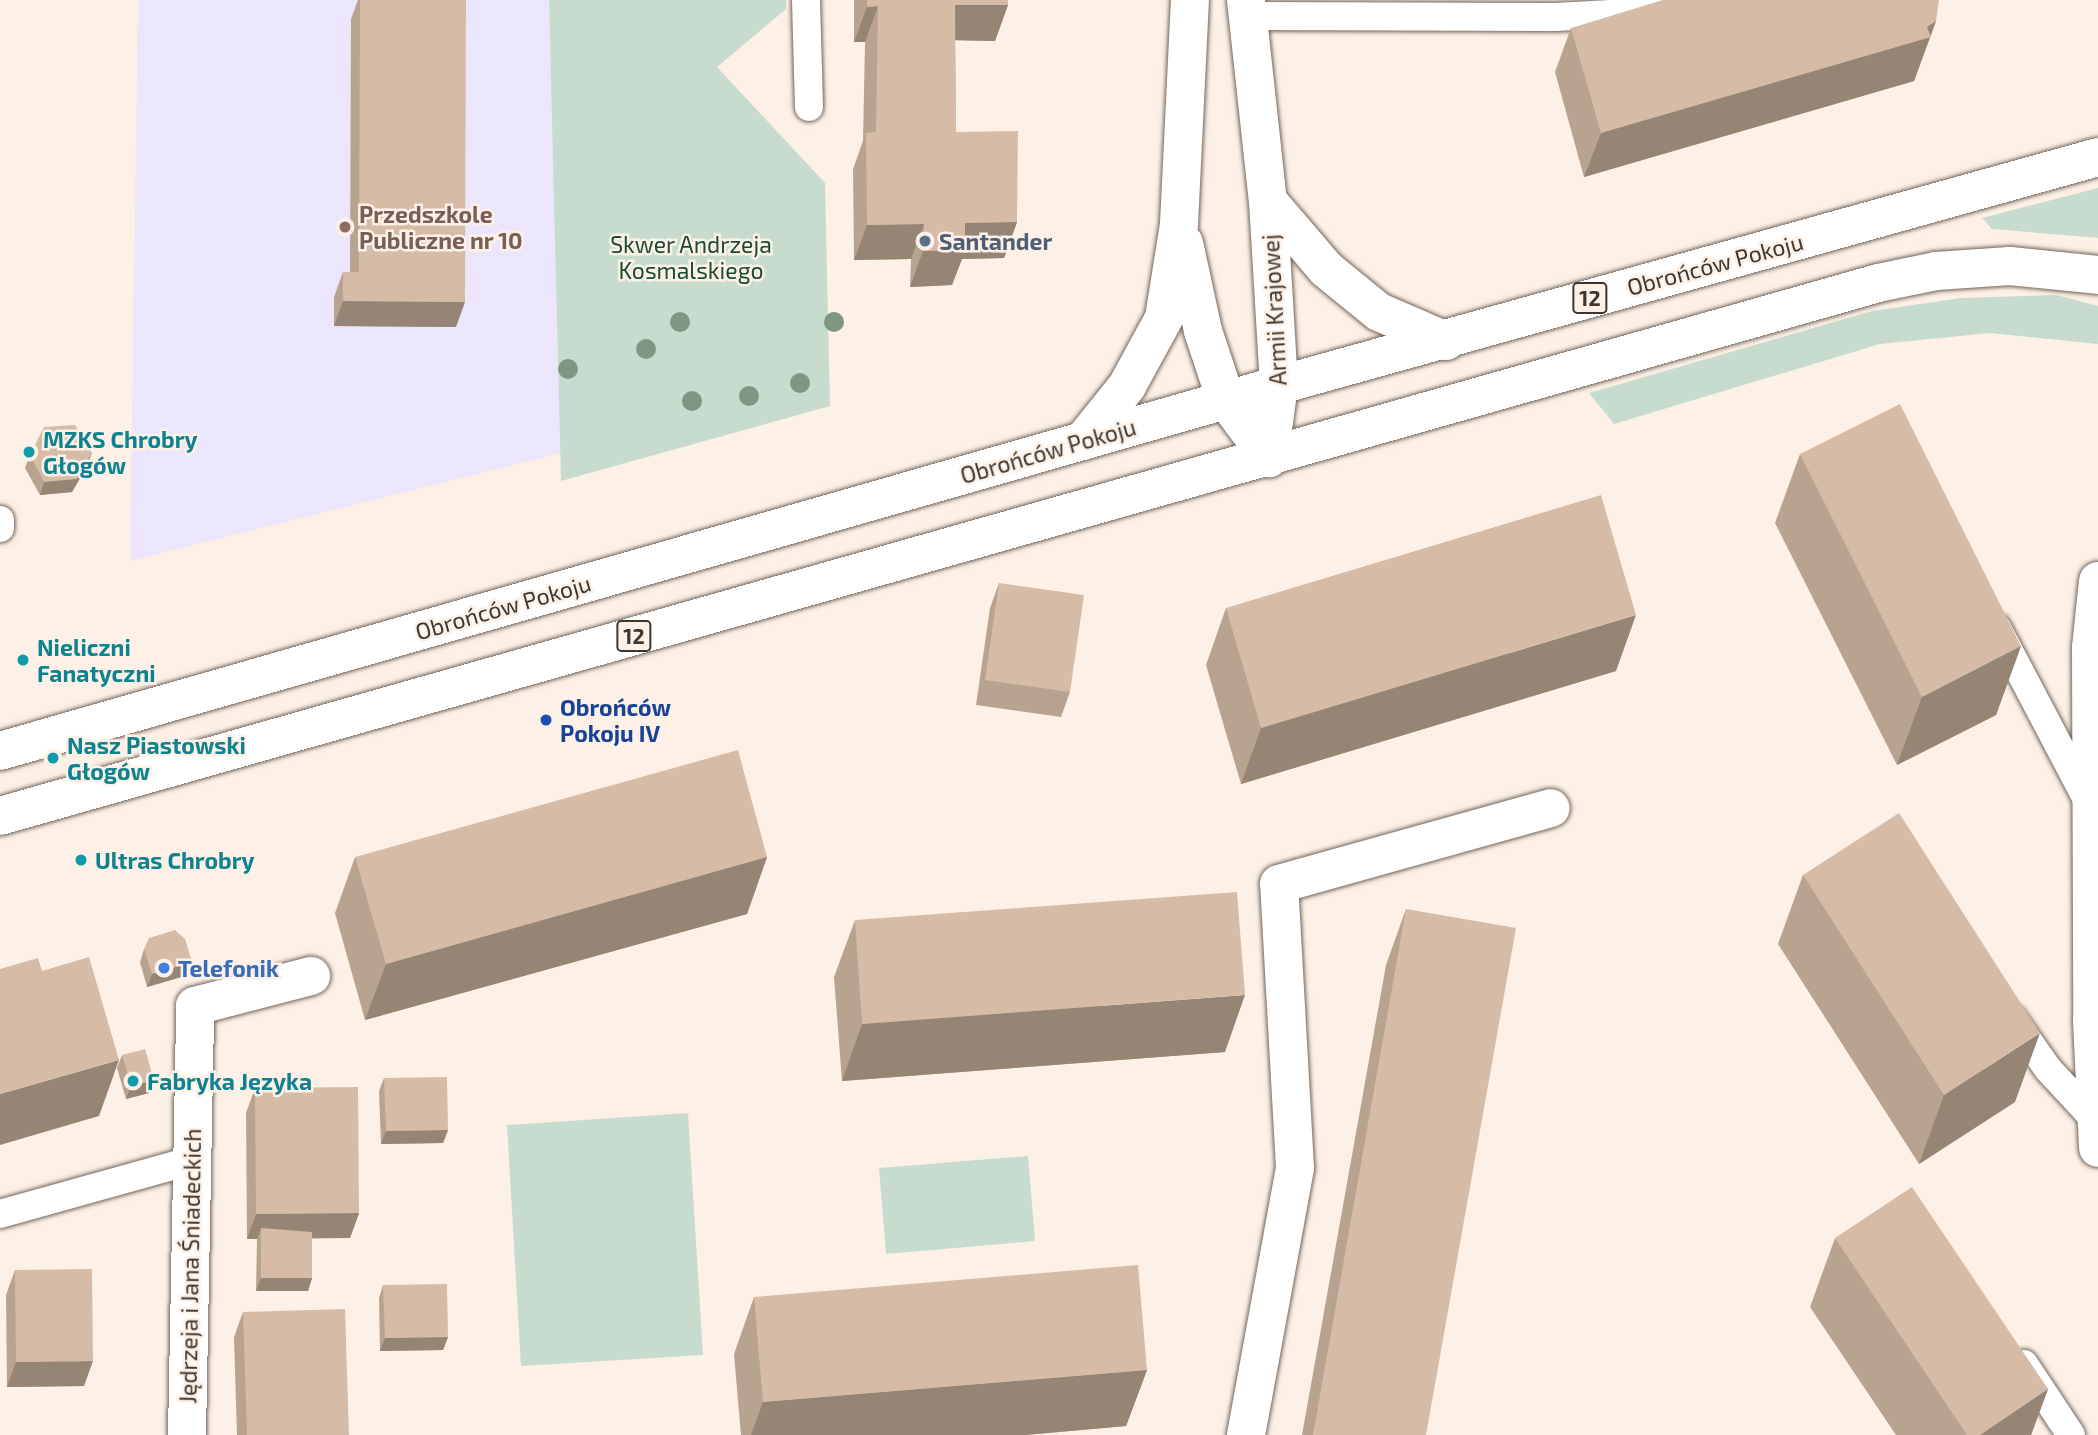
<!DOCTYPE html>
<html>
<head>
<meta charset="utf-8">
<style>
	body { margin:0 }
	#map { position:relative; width:2098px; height:1435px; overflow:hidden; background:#fdf1e7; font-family:"Exo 2",sans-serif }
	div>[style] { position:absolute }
	.education>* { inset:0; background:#ece6fc }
	.green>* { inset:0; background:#c7dcce }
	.roads { filter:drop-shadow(0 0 2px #73655a) drop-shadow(0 0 2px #73655a) }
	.lane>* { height:28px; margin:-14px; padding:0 14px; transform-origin:14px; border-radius:14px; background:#fff }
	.street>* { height:38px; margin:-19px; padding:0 19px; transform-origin:19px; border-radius:19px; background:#fff }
	.secondary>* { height:38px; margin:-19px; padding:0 19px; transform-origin:19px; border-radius:19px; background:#fff }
	.primary>* { height:38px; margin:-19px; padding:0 19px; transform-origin:19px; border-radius:19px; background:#fff }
	.trees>* { width:20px; height:20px; margin:-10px; border-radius:50%; background:#7f9683 }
	.wall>* { inset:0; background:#b8a290 }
	.shaded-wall>* { inset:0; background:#968475 }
	.building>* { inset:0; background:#d6bca7 }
	.dots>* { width:19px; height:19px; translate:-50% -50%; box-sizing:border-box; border:4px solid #fdf1e7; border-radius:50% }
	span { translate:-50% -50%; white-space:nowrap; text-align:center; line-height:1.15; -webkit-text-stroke:5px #fdf1e7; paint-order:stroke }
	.shield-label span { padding:2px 5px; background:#fdf1e7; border:2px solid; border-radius:5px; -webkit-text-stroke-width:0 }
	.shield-label { font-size:21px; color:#3d3732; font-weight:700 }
	.education-label { font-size:23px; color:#785e54; font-weight:700 }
	.left { translate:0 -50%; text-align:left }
	.service-label { font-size:23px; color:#4e5e75; font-weight:700 }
	.park-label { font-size:23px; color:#184c31 }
	.street-label { font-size:23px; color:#3d3732 }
	.culture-label { font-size:23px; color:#0d838f; font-weight:700 }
	.transit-label { font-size:23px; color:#164399; font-weight:700 }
	.shop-label { font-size:23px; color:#366cbe; font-weight:700 }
</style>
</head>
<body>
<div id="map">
	<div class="education">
		<i style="clip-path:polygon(138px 0,549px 0,562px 453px,130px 561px)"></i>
	</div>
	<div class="green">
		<i style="clip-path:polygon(549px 0,786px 0,786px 9px,717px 67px,825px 183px,830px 406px,561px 481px)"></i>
		<i style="clip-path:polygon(2098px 188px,2098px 238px,1992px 229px,1982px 218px)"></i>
		<i style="clip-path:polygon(2056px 295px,2098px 306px,2098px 344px,1990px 333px,1880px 344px,1614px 424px,1589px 393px,1872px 311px,1961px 298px)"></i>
		<i style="clip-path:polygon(688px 1113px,703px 1355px,521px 1366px,507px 1125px)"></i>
		<i style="clip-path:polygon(1028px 1156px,1035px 1241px,886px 1254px,879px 1168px)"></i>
	</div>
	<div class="roads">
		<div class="lane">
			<i style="left:806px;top:0;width:107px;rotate:88.4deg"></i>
			<i style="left:1250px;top:16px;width:305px;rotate:0.2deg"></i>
			<i style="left:1555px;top:17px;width:56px;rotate:-3.1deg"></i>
			<i style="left:1611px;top:14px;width:53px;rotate:-15.4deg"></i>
			<i style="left:0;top:520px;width:8px;rotate:90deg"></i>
			<i style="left:1997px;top:628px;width:198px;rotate:62.3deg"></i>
			<i style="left:2013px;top:1019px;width:61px;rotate:55deg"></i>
			<i style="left:2048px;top:1069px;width:72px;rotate:47.2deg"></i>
			<i style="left:0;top:1214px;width:200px;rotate:-15.6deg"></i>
			<i style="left:2024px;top:1364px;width:85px;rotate:56.5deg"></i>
		</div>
		<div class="street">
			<i style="left:2098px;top:581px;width:67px;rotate:96deg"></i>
			<i style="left:2091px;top:648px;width:372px;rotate:89.8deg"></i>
			<i style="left:2092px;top:1020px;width:128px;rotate:87.3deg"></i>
			<i style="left:187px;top:1435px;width:429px;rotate:-88.9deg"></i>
			<i style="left:195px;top:1006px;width:120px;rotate:-14.5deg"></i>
			<i style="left:1246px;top:1435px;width:271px;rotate:-79.6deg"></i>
			<i style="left:1295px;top:1168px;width:284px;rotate:-93.2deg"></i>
			<i style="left:1279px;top:884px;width:282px;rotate:-15.6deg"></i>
		</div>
		<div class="secondary">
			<i style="left:1246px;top:0;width:202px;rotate:83.8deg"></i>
			<i style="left:1268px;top:201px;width:184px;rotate:86.6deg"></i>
			<i style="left:1279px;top:385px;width:74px;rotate:97.8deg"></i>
			<i style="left:1268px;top:201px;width:89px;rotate:49.5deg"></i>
			<i style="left:1326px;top:269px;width:68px;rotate:39.1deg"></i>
			<i style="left:1379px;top:312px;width:73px;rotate:23.4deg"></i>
			<i style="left:1184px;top:243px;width:90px;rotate:77.8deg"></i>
			<i style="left:1203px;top:331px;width:73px;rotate:71.6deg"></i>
			<i style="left:1226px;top:400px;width:72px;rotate:53.4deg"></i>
			<i style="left:1083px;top:441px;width:70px;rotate:-51.3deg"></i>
			<i style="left:1127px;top:386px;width:77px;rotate:-61.4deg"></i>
			<i style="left:1164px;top:318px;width:95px;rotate:-80.9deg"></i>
			<i style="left:1179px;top:224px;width:224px;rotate:-87.2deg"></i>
		</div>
		<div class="primary">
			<i style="left:0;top:751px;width:1275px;rotate:-15.98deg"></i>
			<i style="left:1226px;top:400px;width:905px;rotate:-15.57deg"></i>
			<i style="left:0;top:816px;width:1952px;rotate:-15.84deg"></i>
			<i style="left:1878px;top:283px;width:59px;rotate:-11.7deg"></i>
			<i style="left:1936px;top:271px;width:74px;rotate:-3.9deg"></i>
			<i style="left:2010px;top:266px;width:88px;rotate:5.8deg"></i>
		</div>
	</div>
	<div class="trees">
		<i style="left:680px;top:322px"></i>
		<i style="left:834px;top:322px"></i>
		<i style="left:646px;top:349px"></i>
		<i style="left:568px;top:369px"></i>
		<i style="left:800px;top:383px"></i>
		<i style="left:749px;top:396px"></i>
		<i style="left:692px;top:401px"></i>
	</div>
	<div class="wall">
		<i style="clip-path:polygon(358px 0,466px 0,456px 327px,334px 326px,334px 297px,343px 272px,350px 272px,351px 19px)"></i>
		<i style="clip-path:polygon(854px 0,1008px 0,1008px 5px,995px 41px,955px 40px,956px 132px,1017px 222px,1004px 258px,962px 259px,952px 285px,910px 287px,911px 259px,854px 260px,853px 169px,863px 141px,865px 42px,854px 42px)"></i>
		<i style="clip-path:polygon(1936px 21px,1914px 81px,1584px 177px,1555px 72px,1571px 28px)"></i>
		<i style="clip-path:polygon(1800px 454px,2021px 646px,1996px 715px,1897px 765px,1775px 523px)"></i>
		<i style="clip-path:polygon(30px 455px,87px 466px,72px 492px,40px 495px,25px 468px)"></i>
		<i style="clip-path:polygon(999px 583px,1070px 692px,1061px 717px,976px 705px,990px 608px)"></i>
		<i style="clip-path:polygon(1226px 608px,1616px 671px,1241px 784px,1206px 665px)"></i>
		<i style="clip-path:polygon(355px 857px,767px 857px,747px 914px,365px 1020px,335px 913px)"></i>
		<i style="clip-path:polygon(1803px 875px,2015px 1102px,1919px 1164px,1778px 944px)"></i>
		<i style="clip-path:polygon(1406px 909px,1426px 1435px,1302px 1435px,1386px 965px)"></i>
		<i style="clip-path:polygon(855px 920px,1225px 1052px,842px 1081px,834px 977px)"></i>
		<i style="clip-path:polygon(144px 949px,192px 962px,188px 975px,147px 987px,140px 962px)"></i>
		<i style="clip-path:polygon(122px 1055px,149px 1093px,126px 1099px,117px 1068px)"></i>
		<i style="clip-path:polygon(384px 1078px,448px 1130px,443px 1143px,381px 1144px,379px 1091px)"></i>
		<i style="clip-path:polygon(255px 1088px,359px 1213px,350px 1238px,312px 1238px,312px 1278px,308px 1291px,256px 1291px,257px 1239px,247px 1239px,246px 1113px)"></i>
		<i style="clip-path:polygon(1835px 1238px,2048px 1389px,2031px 1435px,1896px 1435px,1810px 1307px)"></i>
		<i style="clip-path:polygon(15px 1270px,84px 1386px,7px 1387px,6px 1295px)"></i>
		<i style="clip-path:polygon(383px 1285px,448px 1337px,443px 1350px,380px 1351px,379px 1298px)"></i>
		<i style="clip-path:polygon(754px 1297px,1147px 1370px,1126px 1426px,1025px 1435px,741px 1435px,734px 1354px)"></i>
		<i style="clip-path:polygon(243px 1312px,349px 1435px,237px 1435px,234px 1337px)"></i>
	</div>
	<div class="shaded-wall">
		<i style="clip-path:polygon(955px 5px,1008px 5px,995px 41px,942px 40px)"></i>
		<i style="clip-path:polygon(878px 6px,865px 42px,854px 42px,867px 7px)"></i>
		<i style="clip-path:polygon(1936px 21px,1914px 81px,1584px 177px,1601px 133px,1927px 27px)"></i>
		<i style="clip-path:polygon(1017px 222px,1004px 258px,962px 259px,952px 285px,910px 287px,923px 251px,965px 223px)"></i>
		<i style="clip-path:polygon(924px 224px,911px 259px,854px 260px,867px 225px)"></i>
		<i style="clip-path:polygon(343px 301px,465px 302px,456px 327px,334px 326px)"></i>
		<i style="clip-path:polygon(92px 453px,87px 466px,72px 492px,40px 495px,44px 482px)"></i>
		<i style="clip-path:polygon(1636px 615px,1616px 671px,1241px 784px,1261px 728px)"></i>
		<i style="clip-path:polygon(2021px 646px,1996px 715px,1897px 765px,1922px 697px)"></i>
		<i style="clip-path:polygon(767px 857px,747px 914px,365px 1020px,386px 964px)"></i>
		<i style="clip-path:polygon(192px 962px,188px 975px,147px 987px,152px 974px)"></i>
		<i style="clip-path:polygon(1245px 995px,1225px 1052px,842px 1081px,862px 1024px)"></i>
		<i style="clip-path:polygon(2040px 1033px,2015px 1102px,1919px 1164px,1944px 1095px)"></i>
		<i style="clip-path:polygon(119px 1060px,99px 1116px,0 1145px,0 1094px)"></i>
		<i style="clip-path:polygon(154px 1080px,149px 1093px,126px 1099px,131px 1086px)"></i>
		<i style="clip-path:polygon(448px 1130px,443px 1143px,381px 1144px,386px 1131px)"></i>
		<i style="clip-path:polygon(359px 1213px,350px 1238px,261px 1239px,261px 1228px,257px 1239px,247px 1239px,256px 1214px)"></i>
		<i style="clip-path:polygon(261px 1278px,312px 1278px,308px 1291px,256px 1291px)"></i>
		<i style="clip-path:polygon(448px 1337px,443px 1350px,380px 1351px,385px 1338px)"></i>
		<i style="clip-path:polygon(93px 1361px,84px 1386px,7px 1387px,16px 1362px)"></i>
		<i style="clip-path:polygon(1147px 1370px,1126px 1426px,1025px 1435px,751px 1435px,763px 1402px)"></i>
		<i style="clip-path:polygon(2048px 1389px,2031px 1435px,1980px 1435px)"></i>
	</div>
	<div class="building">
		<i style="clip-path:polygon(360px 0,466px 0,465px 302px,343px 301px,343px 272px,359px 272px)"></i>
		<i style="clip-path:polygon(867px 0,1008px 0,1008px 5px,955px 5px,956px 132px,1018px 131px,1017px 222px,965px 223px,965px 250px,923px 251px,924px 224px,867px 225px,866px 133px,876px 132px,878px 6px,867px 7px)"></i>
		<i style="clip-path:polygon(1663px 0,1939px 0,1936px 21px,1927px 27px,1931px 37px,1601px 133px,1571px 28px)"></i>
		<i style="clip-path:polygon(1900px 404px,2021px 646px,1922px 697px,1800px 454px)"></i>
		<i style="clip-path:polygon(75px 425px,92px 453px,77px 479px,44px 482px,30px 455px,44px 427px)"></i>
		<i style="clip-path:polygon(1601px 495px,1636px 615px,1261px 728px,1226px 608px)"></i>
		<i style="clip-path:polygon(999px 583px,1084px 595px,1070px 692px,985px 680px)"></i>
		<i style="clip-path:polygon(738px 750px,767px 857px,386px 964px,355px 857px)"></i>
		<i style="clip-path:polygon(1899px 813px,2040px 1033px,1944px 1095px,1803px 875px)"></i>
		<i style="clip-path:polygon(1237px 892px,1245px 995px,862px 1024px,855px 920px)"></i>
		<i style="clip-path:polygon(1406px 909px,1516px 928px,1426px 1435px,1313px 1435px)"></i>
		<i style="clip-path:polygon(175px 930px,185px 939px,192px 962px,152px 974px,144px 949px,149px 938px)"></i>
		<i style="clip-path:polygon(89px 957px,119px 1060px,0 1094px,0 969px,38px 958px,42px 971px)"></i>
		<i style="clip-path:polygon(145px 1049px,154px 1080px,131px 1086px,122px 1055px)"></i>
		<i style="clip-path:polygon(447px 1077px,448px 1130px,386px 1131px,384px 1078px)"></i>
		<i style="clip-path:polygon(358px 1087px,359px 1213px,256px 1214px,255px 1088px)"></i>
		<i style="clip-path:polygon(1912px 1187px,2048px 1389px,1980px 1435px,1967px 1435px,1835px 1238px)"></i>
		<i style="clip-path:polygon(261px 1228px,312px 1232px,312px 1278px,261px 1278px)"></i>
		<i style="clip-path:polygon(1138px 1265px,1147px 1370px,763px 1402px,754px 1297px)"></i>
		<i style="clip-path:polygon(92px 1269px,93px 1361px,16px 1362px,15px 1270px)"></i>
		<i style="clip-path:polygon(447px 1284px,448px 1337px,385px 1338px,383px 1285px)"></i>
		<i style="clip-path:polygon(345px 1309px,349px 1435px,247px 1435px,243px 1312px)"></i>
	</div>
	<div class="dots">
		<i style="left:345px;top:227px;background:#8d6e63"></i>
		<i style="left:925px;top:241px;background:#5c6f8a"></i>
		<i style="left:29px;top:452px;background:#0f9aa8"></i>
		<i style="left:23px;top:660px;background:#0f9aa8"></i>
		<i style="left:546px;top:720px;background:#1a4fb4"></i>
		<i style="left:53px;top:758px;background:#0f9aa8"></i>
		<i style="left:81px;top:860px;background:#0f9aa8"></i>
		<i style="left:164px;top:968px;background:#3f7fe0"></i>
		<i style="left:133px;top:1081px;background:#0f9aa8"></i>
	</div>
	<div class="shield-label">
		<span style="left:1590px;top:298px">12</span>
		<span style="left:634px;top:636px">12</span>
	</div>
	<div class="education-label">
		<span class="left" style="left:359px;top:227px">Przedszkole<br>Publiczne nr 10</span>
	</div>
	<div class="service-label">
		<span class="left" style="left:939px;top:241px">Santander</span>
	</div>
	<div class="park-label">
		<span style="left:691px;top:257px">Skwer Andrzeja<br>Kosmalskiego</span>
	</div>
	<div class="street-label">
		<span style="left:1715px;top:264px;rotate:-15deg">Obrońców Pokoju</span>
		<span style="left:1274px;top:310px;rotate:-93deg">Armii Krajowej</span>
		<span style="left:1048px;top:451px;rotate:-16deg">Obrońców Pokoju</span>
		<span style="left:503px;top:607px;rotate:-16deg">Obrońców Pokoju</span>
		<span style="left:190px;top:1266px;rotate:-89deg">Jędrzeja i Jana Śniadeckich</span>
	</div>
	<div class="culture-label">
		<span class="left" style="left:43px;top:452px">MZKS Chrobry<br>Głogów</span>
		<span class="left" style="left:37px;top:660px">Nieliczni<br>Fanatyczni</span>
		<span class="left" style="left:67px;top:758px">Nasz Piastowski<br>Głogów</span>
		<span class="left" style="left:95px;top:860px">Ultras Chrobry</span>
		<span class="left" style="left:147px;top:1081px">Fabryka Języka</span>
	</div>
	<div class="transit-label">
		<span class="left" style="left:560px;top:720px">Obrońców<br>Pokoju IV</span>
	</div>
	<div class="shop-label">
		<span class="left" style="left:178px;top:968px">Telefonik</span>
	</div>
</div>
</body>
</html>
